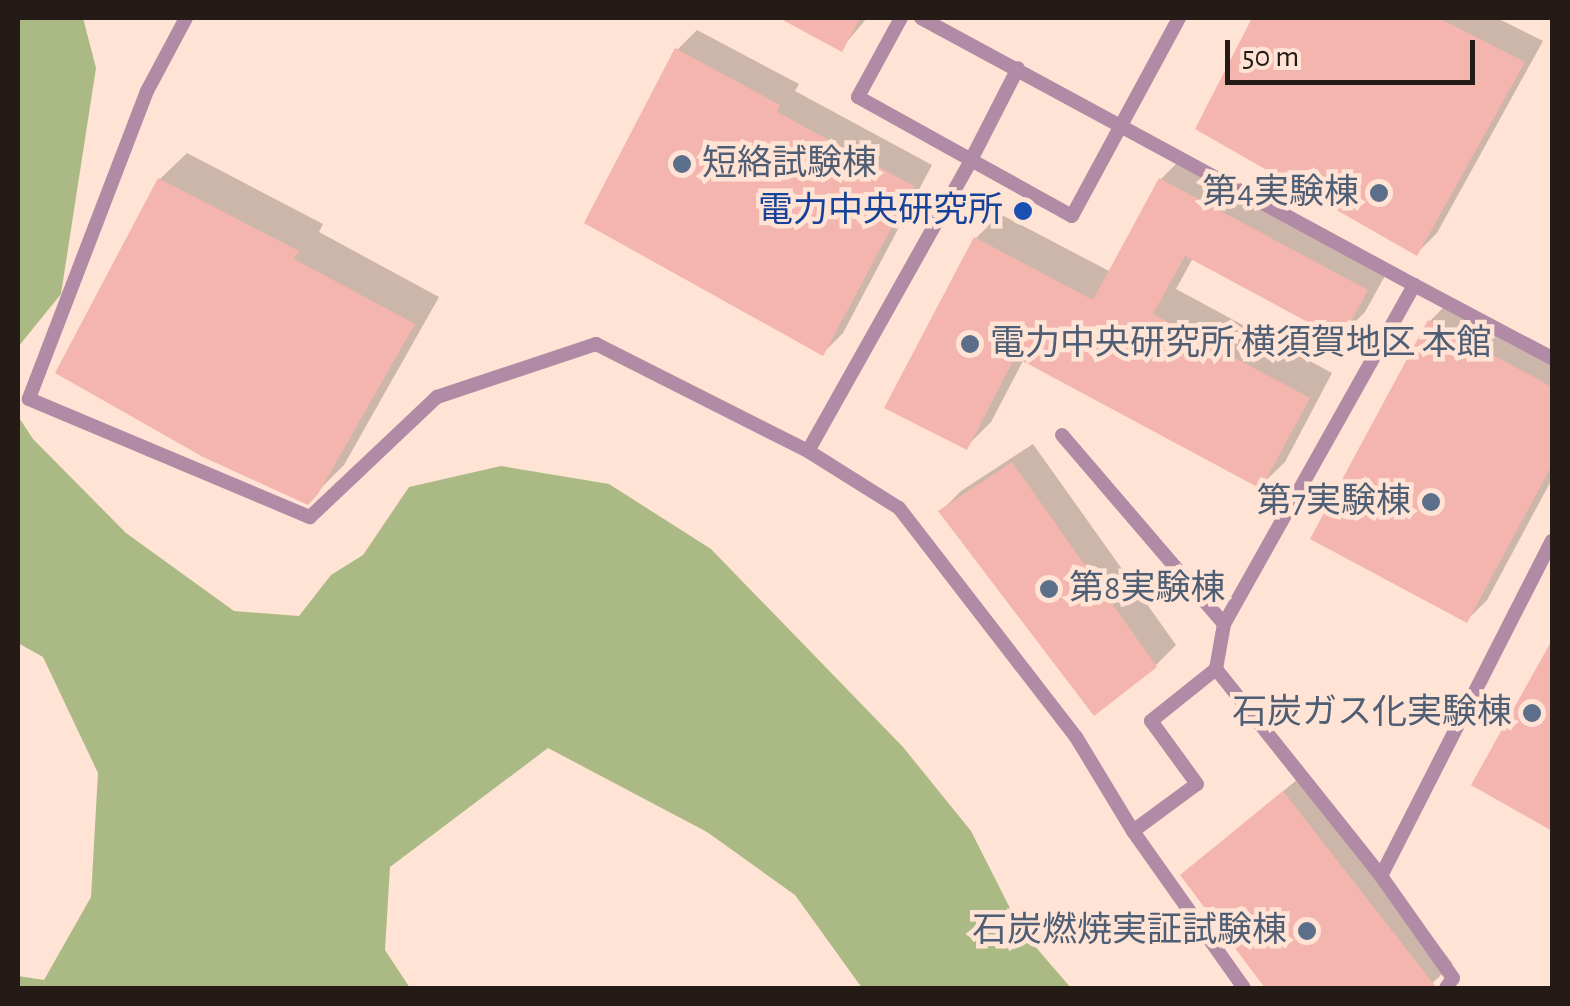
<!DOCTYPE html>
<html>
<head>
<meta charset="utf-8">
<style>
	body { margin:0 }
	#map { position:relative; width:1570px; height:1006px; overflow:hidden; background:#ffe3d4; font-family:"Alegreya Sans","Noto Sans JP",sans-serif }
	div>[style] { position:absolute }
	.forest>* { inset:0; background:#abba85 }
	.shadow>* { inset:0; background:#0003 }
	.building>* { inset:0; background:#f4b5af }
	.lane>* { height:14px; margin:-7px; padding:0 7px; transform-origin:7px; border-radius:7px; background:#b18aa5 }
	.dots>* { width:28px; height:28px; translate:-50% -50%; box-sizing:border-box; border:5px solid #ffe3d4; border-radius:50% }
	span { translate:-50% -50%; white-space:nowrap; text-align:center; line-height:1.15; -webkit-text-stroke:9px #ffe3d4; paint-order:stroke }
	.service-label { font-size:35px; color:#4e5e75 }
	.left { translate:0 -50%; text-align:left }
	.right { translate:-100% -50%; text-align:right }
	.transit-label { font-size:35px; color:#164399 }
	.frame { position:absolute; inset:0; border:20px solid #251b16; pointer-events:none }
	.scale { position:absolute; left:1225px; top:40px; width:250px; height:45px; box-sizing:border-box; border:5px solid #251b16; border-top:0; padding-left:12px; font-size:30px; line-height:35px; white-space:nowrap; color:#251b16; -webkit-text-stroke:8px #ffe3d4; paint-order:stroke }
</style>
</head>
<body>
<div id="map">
	<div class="forest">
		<i style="clip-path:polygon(18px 18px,83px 18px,96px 68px,61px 294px,18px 347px)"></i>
		<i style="clip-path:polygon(18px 416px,33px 439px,126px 533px,234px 611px,299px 616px,331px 575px,363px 555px,409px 487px,501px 466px,609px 484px,711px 549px,903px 747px,971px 831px,1021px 930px,1071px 988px,862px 988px,795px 895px,707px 832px,548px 748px,390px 867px,385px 950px,410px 988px,18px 988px,18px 976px,44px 980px,91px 897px,98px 773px,43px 657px,18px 643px)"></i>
	</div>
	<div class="shadow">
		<i style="clip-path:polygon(785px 18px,867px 18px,841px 49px)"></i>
		<i style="clip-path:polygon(1255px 18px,1497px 18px,1543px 41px,1437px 233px,1417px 253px,1198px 128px)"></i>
		<i style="clip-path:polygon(697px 30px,799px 84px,795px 91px,932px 165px,843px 333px,823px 353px,677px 50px)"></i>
		<i style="clip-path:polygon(187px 153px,323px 224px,319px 232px,439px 297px,344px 465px,307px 502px,58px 372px,160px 179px)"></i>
		<i style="clip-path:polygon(1186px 154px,1391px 265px,1365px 312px,1340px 337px,1193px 258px,1176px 289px,1332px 373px,1285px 462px,1260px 486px,1024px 359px,991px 422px,967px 446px,976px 238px,1000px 214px,1111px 272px,1161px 179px)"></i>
		<i style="clip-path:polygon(1450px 301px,1552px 356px,1552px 479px,1487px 600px,1467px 620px,1430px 321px)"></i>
		<i style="clip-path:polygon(1033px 444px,1176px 645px,1156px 665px,941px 511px,961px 491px)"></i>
		<i style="clip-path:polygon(1552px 645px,1552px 829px,1475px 784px)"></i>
		<i style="clip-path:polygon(1305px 773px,1453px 964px,1427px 988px,1269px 988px,1183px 875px)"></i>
	</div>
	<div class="building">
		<i style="clip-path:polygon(779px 18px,860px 18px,842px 52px)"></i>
		<i style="clip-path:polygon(1252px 18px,1439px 18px,1525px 62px,1417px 256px,1195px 129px)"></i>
		<i style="clip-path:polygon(675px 48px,780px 105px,777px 112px,914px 186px,823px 356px,584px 223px)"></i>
		<i style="clip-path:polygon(158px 178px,299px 251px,294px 259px,415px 324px,318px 494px,308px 505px,203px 457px,55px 373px)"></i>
		<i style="clip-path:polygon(1159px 178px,1368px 290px,1341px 340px,1185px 256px,1153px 314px,1310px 398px,1261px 489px,1015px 357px,967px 450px,884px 408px,974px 237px,1093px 300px)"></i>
		<i style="clip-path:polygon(1428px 320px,1552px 387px,1552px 465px,1467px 623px,1310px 539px)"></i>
		<i style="clip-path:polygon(1012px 462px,1157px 667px,1094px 716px,938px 511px)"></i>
		<i style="clip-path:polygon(1552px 640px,1552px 831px,1471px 785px)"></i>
		<i style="clip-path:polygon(1283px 791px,1436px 987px,1436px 988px,1265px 988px,1180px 875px)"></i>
	</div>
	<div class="lane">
		<i style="left:186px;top:18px;width:83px;rotate:118.1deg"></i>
		<i style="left:147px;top:91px;width:330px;rotate:111deg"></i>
		<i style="left:29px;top:399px;width:305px;rotate:22.8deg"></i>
		<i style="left:310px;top:517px;width:175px;rotate:-43.4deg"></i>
		<i style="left:437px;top:397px;width:168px;rotate:-18.4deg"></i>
		<i style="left:596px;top:344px;width:237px;rotate:26.8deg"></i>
		<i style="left:808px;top:451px;width:334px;rotate:-60.7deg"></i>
		<i style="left:971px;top:160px;width:115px;rotate:29deg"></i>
		<i style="left:1072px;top:216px;width:225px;rotate:-61.6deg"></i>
		<i style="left:901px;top:18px;width:90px;rotate:118.6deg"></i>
		<i style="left:858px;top:97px;width:129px;rotate:29.1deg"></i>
		<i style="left:971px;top:160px;width:103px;rotate:-62.9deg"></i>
		<i style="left:921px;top:18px;width:561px;rotate:28.44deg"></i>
		<i style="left:1062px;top:435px;width:249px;rotate:49.4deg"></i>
		<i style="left:808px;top:451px;width:107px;rotate:32.1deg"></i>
		<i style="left:899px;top:508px;width:289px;rotate:52.3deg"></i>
		<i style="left:1076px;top:737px;width:110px;rotate:58.8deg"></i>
		<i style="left:1216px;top:669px;width:265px;rotate:51.4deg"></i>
		<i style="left:1381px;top:876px;width:125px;rotate:54.8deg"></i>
		<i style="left:1453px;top:978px;width:12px;rotate:125deg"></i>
		<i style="left:1381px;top:876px;width:376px;rotate:-63deg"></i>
		<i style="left:1244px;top:988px;width:192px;rotate:-125.3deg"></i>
		<i style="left:1133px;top:831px;width:79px;rotate:-36.3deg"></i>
		<i style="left:1197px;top:784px;width:78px;rotate:-126.1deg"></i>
		<i style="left:1151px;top:721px;width:83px;rotate:-38.7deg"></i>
		<i style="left:1216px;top:669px;width:46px;rotate:-79.9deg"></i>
		<i style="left:1224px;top:624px;width:389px;rotate:-60.7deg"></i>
		<i style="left:1414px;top:285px;width:156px;rotate:27.9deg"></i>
	</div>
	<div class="dots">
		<i style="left:682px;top:164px;background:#5c6f8a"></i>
		<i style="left:1379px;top:193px;background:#5c6f8a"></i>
		<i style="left:1023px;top:211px;background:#1a4fb4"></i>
		<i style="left:970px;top:344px;background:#5c6f8a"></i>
		<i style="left:1431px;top:502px;background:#5c6f8a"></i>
		<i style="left:1049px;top:589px;background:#5c6f8a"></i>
		<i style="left:1532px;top:713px;background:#5c6f8a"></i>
		<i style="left:1307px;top:931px;background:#5c6f8a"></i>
	</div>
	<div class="service-label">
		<span class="left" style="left:702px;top:164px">短絡試験棟</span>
		<span class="right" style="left:1359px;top:193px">第4実験棟</span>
		<span class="left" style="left:990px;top:344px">電力中央研究所 横須賀地区 本館</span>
		<span class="right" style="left:1411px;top:502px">第7実験棟</span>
		<span class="left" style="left:1069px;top:589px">第8実験棟</span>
		<span class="right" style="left:1512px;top:713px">石炭ガス化実験棟</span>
		<span class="right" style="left:1287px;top:931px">石炭燃焼実証試験棟</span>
	</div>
	<div class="transit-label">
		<span class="right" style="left:1003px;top:211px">電力中央研究所</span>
	</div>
	<div class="frame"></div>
	<div class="scale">50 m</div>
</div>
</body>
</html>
